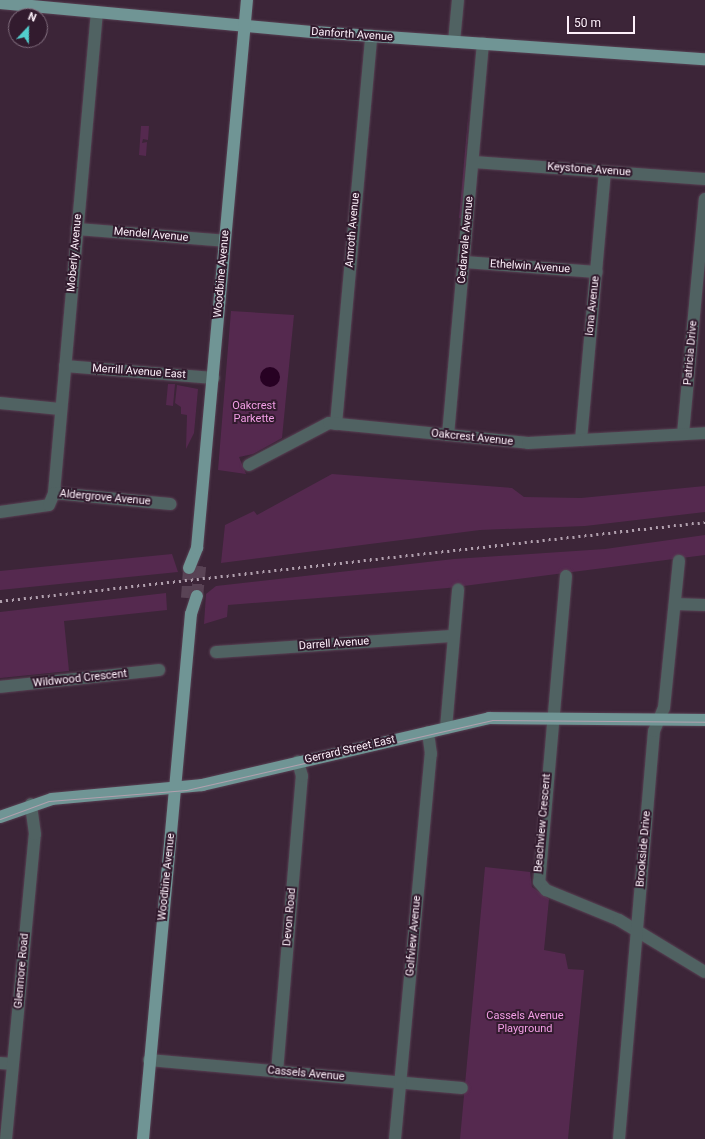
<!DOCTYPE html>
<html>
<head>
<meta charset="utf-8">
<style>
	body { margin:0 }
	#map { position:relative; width:705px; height:1139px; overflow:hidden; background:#3c2538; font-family:Roboto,sans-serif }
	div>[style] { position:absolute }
	.green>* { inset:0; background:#55294f }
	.water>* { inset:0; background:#270123 }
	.round { border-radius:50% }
	.major-tunnel>* { height:12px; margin-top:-6px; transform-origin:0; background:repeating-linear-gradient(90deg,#594355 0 12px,transparent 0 18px) }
	.roads { filter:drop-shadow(0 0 1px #574153) drop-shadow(0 0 1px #574153) }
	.minor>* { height:12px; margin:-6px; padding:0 6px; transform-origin:6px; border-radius:6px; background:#506262 }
	.major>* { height:12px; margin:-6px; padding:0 6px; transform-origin:6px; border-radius:6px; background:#709595 }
	.tram>* { height:1px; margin:-0.5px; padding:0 0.5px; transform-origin:0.5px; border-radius:0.5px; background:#b1a0ae }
	.rail>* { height:2.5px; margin-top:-1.25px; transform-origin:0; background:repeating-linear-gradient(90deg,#b1a0ae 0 2px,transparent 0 6px) }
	span { translate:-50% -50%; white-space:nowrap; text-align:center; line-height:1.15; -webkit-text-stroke:4px #321b2e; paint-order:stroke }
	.street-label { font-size:11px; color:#fdf0fa }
	.park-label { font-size:11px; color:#f39fe6 }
	.north { position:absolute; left:8px; top:8px; width:40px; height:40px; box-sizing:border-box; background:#321b2e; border:1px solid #837080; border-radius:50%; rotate:22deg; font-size:11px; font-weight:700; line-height:16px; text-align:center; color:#fdf0fa }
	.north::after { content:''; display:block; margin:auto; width:14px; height:18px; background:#52cdcd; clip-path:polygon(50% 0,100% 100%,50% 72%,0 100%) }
	.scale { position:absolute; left:567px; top:16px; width:68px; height:18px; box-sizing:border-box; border:2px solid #fdf0fa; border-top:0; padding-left:5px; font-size:12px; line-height:14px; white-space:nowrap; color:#fdf0fa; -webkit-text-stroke:3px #321b2e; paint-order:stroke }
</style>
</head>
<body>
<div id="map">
	<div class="green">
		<i style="clip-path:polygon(469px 107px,462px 218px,459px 218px)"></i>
		<i style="clip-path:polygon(141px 126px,149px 126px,148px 140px,143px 139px,142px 143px,147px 142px,146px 156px,139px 155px)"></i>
		<i style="clip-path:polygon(231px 311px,294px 315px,282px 438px,253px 454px,239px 457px,246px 474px,218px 470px)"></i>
		<i style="clip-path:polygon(168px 384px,175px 384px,173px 406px,166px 405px)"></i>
		<i style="clip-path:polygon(177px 385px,198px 389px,194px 433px,186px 449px,187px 415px,181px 414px,181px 407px,175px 403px)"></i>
		<i style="clip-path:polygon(332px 474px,512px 488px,524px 497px,581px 498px,705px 486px,705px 512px,585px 526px,480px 530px,221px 563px,225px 525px,254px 511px,257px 515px)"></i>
		<i style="clip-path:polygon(705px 535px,705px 555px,448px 588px,228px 605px,227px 617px,204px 624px,206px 594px,216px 586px,454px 559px,605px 549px)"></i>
		<i style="clip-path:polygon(172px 554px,178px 572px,0 590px,0 571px)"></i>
		<i style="clip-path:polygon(166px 593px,167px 610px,64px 621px,69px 671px,0 678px,0 612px)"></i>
		<i style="clip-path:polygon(485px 867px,530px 872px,532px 887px,549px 899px,544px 950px,565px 954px,568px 969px,584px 970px,568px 1139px,460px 1139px)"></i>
	</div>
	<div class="water">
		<i class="round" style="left:260px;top:367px;width:20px;height:20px"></i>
	</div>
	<div class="major-tunnel">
		<i style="left:197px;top:596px;width:30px;rotate:-84deg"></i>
		<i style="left:187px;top:598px;width:30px;rotate:-86deg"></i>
	</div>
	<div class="roads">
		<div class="minor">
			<i style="left:454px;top:42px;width:42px;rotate:-84.6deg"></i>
			<i style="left:473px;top:162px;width:233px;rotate:4.2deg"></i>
			<i style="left:77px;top:229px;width:148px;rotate:4.6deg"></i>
			<i style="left:464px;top:262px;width:133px;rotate:4.3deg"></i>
			<i style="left:65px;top:366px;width:149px;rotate:4.6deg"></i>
			<i style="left:0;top:403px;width:60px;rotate:5.7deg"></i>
			<i style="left:336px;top:424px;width:390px;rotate:-84.8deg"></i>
			<i style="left:683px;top:434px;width:236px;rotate:-84.7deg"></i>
			<i style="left:448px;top:435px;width:393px;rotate:-84.9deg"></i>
			<i style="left:581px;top:440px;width:269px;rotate:-84.9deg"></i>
			<i style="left:249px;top:465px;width:90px;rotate:-27.7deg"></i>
			<i style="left:329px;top:423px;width:200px;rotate:5.7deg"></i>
			<i style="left:528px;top:443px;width:177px;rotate:-3.2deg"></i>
			<i style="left:54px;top:493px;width:483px;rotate:-84.9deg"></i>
			<i style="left:0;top:512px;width:49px;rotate:-8.1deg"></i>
			<i style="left:49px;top:505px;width:13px;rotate:-67deg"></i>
			<i style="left:54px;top:493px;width:117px;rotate:5.4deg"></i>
			<i style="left:566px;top:576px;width:307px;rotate:95deg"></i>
			<i style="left:539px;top:882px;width:11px;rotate:49deg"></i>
			<i style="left:546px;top:890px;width:79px;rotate:22.3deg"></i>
			<i style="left:619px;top:920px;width:100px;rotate:31.2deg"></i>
			<i style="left:675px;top:604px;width:30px;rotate:2deg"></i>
			<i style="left:216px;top:652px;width:237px;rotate:-3.9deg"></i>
			<i style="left:0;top:687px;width:160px;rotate:-6.1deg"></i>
			<i style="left:446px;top:728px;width:139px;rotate:-85deg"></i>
			<i style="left:149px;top:1060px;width:314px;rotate:5.1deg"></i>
			<i style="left:0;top:1063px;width:13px;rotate:4deg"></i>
			<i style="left:277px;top:1072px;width:297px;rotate:-85.2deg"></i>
			<i style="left:302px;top:776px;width:15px;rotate:-106deg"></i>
			<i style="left:6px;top:1139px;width:306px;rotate:-84.6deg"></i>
			<i style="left:35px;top:834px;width:30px;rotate:-98deg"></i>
			<i style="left:395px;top:1139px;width:387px;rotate:-84.7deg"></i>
			<i style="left:431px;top:754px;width:22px;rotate:-98deg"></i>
			<i style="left:619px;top:1139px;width:409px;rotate:-85.1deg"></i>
			<i style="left:654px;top:731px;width:25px;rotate:-67deg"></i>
			<i style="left:664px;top:708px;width:148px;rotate:-84.2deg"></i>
		</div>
		<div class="major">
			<i style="left:0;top:3px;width:315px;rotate:5.3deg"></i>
			<i style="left:314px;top:32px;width:392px;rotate:4deg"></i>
			<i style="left:189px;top:568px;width:22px;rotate:-68deg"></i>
			<i style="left:197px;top:548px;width:550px;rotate:-84.79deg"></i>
			<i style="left:0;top:817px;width:55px;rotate:-19.1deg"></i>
			<i style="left:52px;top:799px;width:151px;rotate:-5.3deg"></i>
			<i style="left:202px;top:785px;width:295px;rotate:-13.1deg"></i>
			<i style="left:489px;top:718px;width:216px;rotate:0.5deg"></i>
			<i style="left:143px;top:1139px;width:527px;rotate:-84.78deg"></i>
			<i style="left:191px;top:614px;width:19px;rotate:-72deg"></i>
		</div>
	</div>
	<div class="tram">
		<i style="left:0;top:819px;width:52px;rotate:-20.2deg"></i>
		<i style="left:49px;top:801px;width:138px;rotate:-4.6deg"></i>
		<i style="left:187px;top:790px;width:313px;rotate:-12.9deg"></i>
		<i style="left:492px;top:720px;width:213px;rotate:0.5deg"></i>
	</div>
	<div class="rail">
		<i style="left:0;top:601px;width:709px;rotate:-6.39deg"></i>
	</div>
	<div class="street-label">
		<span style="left:352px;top:35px;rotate:4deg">Danforth Avenue</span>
		<span style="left:589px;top:170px;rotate:4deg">Keystone Avenue</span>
		<span style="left:353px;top:230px;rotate:-85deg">Amroth Avenue</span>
		<span style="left:151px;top:235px;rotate:5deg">Mendel Avenue</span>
		<span style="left:466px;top:240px;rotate:-85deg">Cedarvale Avenue</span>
		<span style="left:75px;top:253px;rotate:-85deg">Moberly Avenue</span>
		<span style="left:530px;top:267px;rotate:4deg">Ethelwin Avenue</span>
		<span style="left:222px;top:274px;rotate:-85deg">Woodbine Avenue</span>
		<span style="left:593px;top:306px;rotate:-84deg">Iona Avenue</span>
		<span style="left:691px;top:353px;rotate:-85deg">Patricia Drive</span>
		<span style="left:139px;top:372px;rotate:4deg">Merrill Avenue East</span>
		<span style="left:472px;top:438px;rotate:6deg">Oakcrest Avenue</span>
		<span style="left:105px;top:498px;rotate:5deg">Aldergrove Avenue</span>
		<span style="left:334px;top:644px;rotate:-4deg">Darrell Avenue</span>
		<span style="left:80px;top:679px;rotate:-6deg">Wildwood Crescent</span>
		<span style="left:350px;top:750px;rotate:-13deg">Gerrard Street East</span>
		<span style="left:543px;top:823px;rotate:-85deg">Beachview Crescent</span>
		<span style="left:644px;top:849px;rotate:-85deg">Brookside Drive</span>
		<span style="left:167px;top:877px;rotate:-84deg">Woodbine Avenue</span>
		<span style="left:290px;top:917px;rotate:-85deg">Devon Road</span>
		<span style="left:414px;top:936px;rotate:-85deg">Golfview Avenue</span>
		<span style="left:22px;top:971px;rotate:-85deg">Glenmore Road</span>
		<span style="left:306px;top:1074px;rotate:5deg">Cassels Avenue</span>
	</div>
	<div class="park-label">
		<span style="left:254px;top:413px">Oakcrest<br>Parkette</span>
		<span style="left:525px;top:1023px">Cassels Avenue<br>Playground</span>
	</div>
	<div class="north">N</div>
	<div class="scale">50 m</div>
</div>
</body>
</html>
